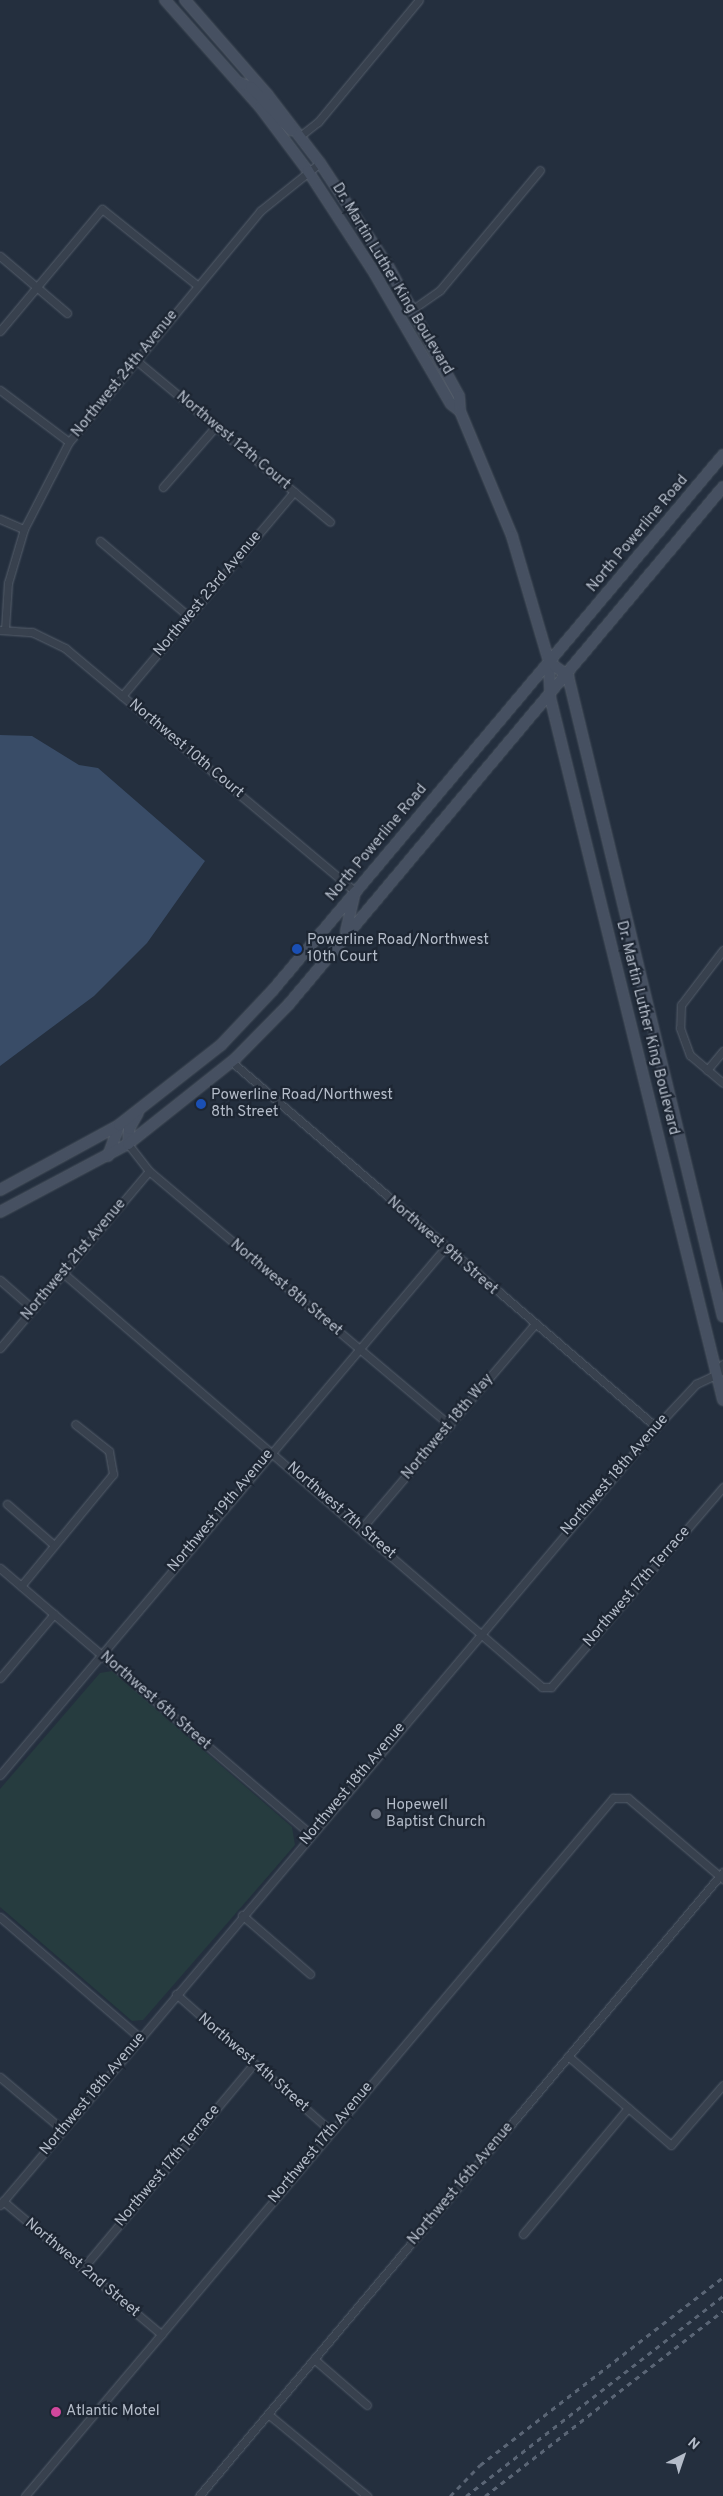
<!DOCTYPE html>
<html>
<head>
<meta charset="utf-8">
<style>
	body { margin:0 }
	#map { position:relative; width:723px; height:2496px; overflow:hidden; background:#242f3e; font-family:Overpass,sans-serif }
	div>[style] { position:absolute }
	.green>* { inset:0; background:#263c3f }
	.water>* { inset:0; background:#394c67 }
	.roads { filter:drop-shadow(0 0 1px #565f6c) drop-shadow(0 0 1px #565f6c) }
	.minor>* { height:7px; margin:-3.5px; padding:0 3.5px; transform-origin:3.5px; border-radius:3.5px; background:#38414e }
	.tertiary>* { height:9px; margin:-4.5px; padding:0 4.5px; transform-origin:4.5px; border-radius:4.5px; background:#38414e }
	.secondary>* { height:10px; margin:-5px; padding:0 5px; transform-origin:5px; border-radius:5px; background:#465061 }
	.rail>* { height:2.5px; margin-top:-1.25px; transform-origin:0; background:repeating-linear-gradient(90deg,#5a6575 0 5px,transparent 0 10px) }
	.dots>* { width:14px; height:14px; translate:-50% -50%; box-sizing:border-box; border:2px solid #1d2633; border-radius:50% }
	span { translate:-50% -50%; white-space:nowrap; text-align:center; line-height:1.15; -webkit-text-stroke:4.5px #1d2633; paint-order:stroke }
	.street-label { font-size:15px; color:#b4bcc9 }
	.poi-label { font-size:15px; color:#b4bcc9 }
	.left { translate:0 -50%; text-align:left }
	.north { position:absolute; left:658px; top:2431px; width:50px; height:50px; -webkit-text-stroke:4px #1d2633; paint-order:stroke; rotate:41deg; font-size:14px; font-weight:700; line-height:20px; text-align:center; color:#b4bcc9 }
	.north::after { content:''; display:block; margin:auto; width:18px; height:22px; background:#b4bcc9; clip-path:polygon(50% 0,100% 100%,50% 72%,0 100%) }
</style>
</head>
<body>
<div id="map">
	<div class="green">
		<i style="clip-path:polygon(112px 1671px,292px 1827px,295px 1845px,143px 2020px,132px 2021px,0 1907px,0 1789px,100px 1673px)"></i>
	</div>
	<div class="water">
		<i style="clip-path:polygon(0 735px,32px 736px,79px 765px,98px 768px,205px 861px,147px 943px,94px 996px,0 1066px)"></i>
	</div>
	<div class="roads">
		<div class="minor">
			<i style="left:300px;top:136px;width:23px;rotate:-38deg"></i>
			<i style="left:318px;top:122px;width:158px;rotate:-50.4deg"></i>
			<i style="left:0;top:256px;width:88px;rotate:40.4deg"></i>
			<i style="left:413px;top:309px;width:33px;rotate:-35deg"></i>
			<i style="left:440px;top:290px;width:156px;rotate:-50.2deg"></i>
			<i style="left:0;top:331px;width:159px;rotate:-50.1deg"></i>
			<i style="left:102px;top:209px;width:122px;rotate:38.7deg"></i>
			<i style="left:137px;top:361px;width:251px;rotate:39.8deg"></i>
			<i style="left:0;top:390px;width:86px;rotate:37deg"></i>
			<i style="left:163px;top:487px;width:81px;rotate:-49deg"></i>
			<i style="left:0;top:519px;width:26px;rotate:23deg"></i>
			<i style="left:100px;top:541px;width:116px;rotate:40.4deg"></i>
			<i style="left:5px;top:629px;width:46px;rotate:-86.3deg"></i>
			<i style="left:8px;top:583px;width:56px;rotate:-73.5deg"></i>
			<i style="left:24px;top:529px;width:98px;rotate:-62.7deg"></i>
			<i style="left:69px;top:442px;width:300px;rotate:-50.4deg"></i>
			<i style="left:260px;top:211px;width:77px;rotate:-38.7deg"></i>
			<i style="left:0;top:630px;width:32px;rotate:4deg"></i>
			<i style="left:32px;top:632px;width:37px;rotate:26deg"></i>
			<i style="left:65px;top:648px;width:378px;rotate:40deg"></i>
			<i style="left:122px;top:696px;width:267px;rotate:-49.9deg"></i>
			<i style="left:723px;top:950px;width:69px;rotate:127.4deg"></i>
			<i style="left:681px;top:1005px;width:23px;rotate:92deg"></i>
			<i style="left:680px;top:1028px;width:29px;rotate:70deg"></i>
			<i style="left:690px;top:1055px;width:43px;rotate:40.3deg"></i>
			<i style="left:232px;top:1062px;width:559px;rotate:40.72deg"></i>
			<i style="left:707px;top:1070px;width:25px;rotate:-50deg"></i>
			<i style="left:128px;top:1144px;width:34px;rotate:52deg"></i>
			<i style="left:149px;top:1171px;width:394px;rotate:40.2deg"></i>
			<i style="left:63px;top:1273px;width:633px;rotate:40.84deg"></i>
			<i style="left:542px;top:1687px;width:9px"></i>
			<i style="left:551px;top:1687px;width:264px;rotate:-49.3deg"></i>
			<i style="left:0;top:1280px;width:44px;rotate:41.3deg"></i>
			<i style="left:0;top:1348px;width:231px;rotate:-49.9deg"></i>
			<i style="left:7px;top:1504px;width:62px;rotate:41.1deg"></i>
			<i style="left:361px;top:1529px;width:267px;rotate:-49.7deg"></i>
			<i style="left:0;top:1568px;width:408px;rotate:40.6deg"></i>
			<i style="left:21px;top:1586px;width:145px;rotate:-50.6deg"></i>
			<i style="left:113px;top:1474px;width:23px;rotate:-100deg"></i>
			<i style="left:109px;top:1451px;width:43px;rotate:-141.5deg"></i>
			<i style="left:0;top:1678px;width:84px;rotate:-49.8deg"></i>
			<i style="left:0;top:1775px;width:688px;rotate:-49.83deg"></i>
			<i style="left:242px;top:1915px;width:90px;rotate:40.9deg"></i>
			<i style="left:0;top:1917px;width:184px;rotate:40.8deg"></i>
			<i style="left:176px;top:1994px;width:207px;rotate:41.5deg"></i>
			<i style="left:568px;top:2056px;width:136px;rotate:40.8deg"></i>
			<i style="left:671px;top:2145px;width:79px;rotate:-49.1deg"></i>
			<i style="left:0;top:2077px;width:82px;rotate:40.1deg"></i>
			<i style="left:3px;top:2201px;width:207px;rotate:40.1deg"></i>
			<i style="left:0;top:2205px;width:1018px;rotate:-49.86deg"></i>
			<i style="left:656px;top:1427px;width:59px;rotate:-47.1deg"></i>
			<i style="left:696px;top:1384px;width:23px;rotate:-25deg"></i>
			<i style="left:523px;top:2234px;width:164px;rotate:-50.2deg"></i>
			<i style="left:83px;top:2268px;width:265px;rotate:-50.1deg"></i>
			<i style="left:314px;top:2359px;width:70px;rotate:41deg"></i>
			<i style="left:268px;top:2414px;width:129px;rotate:39.6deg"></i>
			<i style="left:25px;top:2496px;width:913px;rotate:-49.89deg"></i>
			<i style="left:613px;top:1798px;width:15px"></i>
			<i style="left:628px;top:1798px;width:125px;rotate:40.5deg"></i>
			<i style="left:199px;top:2496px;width:815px;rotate:-49.98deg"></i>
		</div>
		<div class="tertiary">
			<i style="left:717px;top:1374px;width:11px;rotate:-56deg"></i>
		</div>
		<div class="secondary">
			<i style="left:165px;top:0;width:143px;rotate:48.4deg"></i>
			<i style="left:260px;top:107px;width:80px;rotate:53.1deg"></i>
			<i style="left:308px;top:171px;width:117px;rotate:56.9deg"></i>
			<i style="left:372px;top:269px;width:156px;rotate:59.7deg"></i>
			<i style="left:451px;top:404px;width:11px;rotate:38deg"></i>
			<i style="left:185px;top:0;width:125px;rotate:48.9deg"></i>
			<i style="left:267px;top:94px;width:87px;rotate:52.5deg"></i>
			<i style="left:320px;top:163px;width:123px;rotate:56.6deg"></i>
			<i style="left:388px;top:266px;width:148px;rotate:61.4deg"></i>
			<i style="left:459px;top:396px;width:15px;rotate:86deg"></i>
			<i style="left:460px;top:411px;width:135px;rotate:67.4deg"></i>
			<i style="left:512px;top:536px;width:131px;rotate:73.6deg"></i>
			<i style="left:549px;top:662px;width:35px;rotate:88deg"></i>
			<i style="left:550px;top:697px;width:724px;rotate:76.17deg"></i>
			<i style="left:240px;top:83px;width:12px;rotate:20deg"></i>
			<i style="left:251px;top:87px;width:59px;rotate:47.1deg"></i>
			<i style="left:549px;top:662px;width:24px;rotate:36deg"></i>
			<i style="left:568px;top:676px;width:659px;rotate:76.41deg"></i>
			<i style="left:346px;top:931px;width:40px;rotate:-77deg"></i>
			<i style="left:128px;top:1144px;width:15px;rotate:-86deg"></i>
			<i style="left:129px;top:1129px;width:18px;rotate:-61deg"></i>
			<i style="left:108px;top:1156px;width:33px;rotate:-70deg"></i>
			<i style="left:0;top:1190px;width:136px;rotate:-28.6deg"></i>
			<i style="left:119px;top:1125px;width:130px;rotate:-38.1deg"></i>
			<i style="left:221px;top:1045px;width:76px;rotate:-46.6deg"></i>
			<i style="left:273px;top:990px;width:699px;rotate:-49.93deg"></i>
			<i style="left:0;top:1212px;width:145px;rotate:-28deg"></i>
			<i style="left:128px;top:1144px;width:138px;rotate:-38.5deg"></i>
			<i style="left:236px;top:1058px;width:76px;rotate:-45.5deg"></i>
			<i style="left:289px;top:1004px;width:675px;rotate:-49.99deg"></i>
		</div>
	</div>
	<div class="rail">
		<i style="left:450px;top:2496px;width:43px;rotate:-45.9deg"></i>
		<i style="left:480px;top:2465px;width:307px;rotate:-37.7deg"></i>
		<i style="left:466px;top:2496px;width:326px;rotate:-37.9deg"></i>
		<i style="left:485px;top:2496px;width:301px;rotate:-37.9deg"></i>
	</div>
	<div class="dots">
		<i style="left:297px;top:949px;background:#1a4fb4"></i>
		<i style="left:201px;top:1104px;background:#1a4fb4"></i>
		<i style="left:376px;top:1814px;background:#6b7280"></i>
		<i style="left:56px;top:2412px;background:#d1479c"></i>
	</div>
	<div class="street-label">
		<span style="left:392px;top:279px;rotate:59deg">Dr. Martin Luther King Boulevard</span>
		<span style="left:125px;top:374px;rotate:-51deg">Northwest 24th Avenue</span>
		<span style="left:233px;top:441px;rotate:40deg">Northwest 12th Court</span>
		<span style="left:638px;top:534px;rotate:-50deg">North Powerline Road</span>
		<span style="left:208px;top:594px;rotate:-50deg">Northwest 23rd Avenue</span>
		<span style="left:186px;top:749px;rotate:40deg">Northwest 10th Court</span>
		<span style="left:377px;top:843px;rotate:-50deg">North Powerline Road</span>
		<span style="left:647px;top:1028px;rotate:76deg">Dr. Martin Luther King Boulevard</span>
		<span style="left:442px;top:1246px;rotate:41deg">Northwest 9th Street</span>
		<span style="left:74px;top:1260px;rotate:-50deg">Northwest 21st Avenue</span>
		<span style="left:286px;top:1288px;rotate:40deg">Northwest 8th Street</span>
		<span style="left:448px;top:1427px;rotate:-50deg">Northwest 18th Way</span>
		<span style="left:615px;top:1475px;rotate:-49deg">Northwest 18th Avenue</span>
		<span style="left:221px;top:1511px;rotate:-50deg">Northwest 19th Avenue</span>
		<span style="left:341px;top:1511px;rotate:41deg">Northwest 7th Street</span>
		<span style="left:637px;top:1587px;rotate:-49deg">Northwest 17th Terrace</span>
		<span style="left:155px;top:1701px;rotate:41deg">Northwest 6th Street</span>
		<span style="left:353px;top:1784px;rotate:-50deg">Northwest 18th Avenue</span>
		<span style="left:253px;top:2063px;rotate:41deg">Northwest 4th Street</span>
		<span style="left:93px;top:2094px;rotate:-50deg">Northwest 18th Avenue</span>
		<span style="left:321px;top:2143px;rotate:-50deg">Northwest 17th Avenue</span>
		<span style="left:168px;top:2166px;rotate:-50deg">Northwest 17th Terrace</span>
		<span style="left:461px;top:2184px;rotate:-50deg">Northwest 16th Avenue</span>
		<span style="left:82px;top:2268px;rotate:40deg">Northwest 2nd Street</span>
	</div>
	<div class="poi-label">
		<span class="left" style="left:307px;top:949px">Powerline Road/Northwest<br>10th Court</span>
		<span class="left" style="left:211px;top:1104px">Powerline Road/Northwest<br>8th Street</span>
		<span class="left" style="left:386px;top:1814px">Hopewell<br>Baptist Church</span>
		<span class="left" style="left:66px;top:2412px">Atlantic Motel</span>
	</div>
	<div class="north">N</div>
</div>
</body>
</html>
